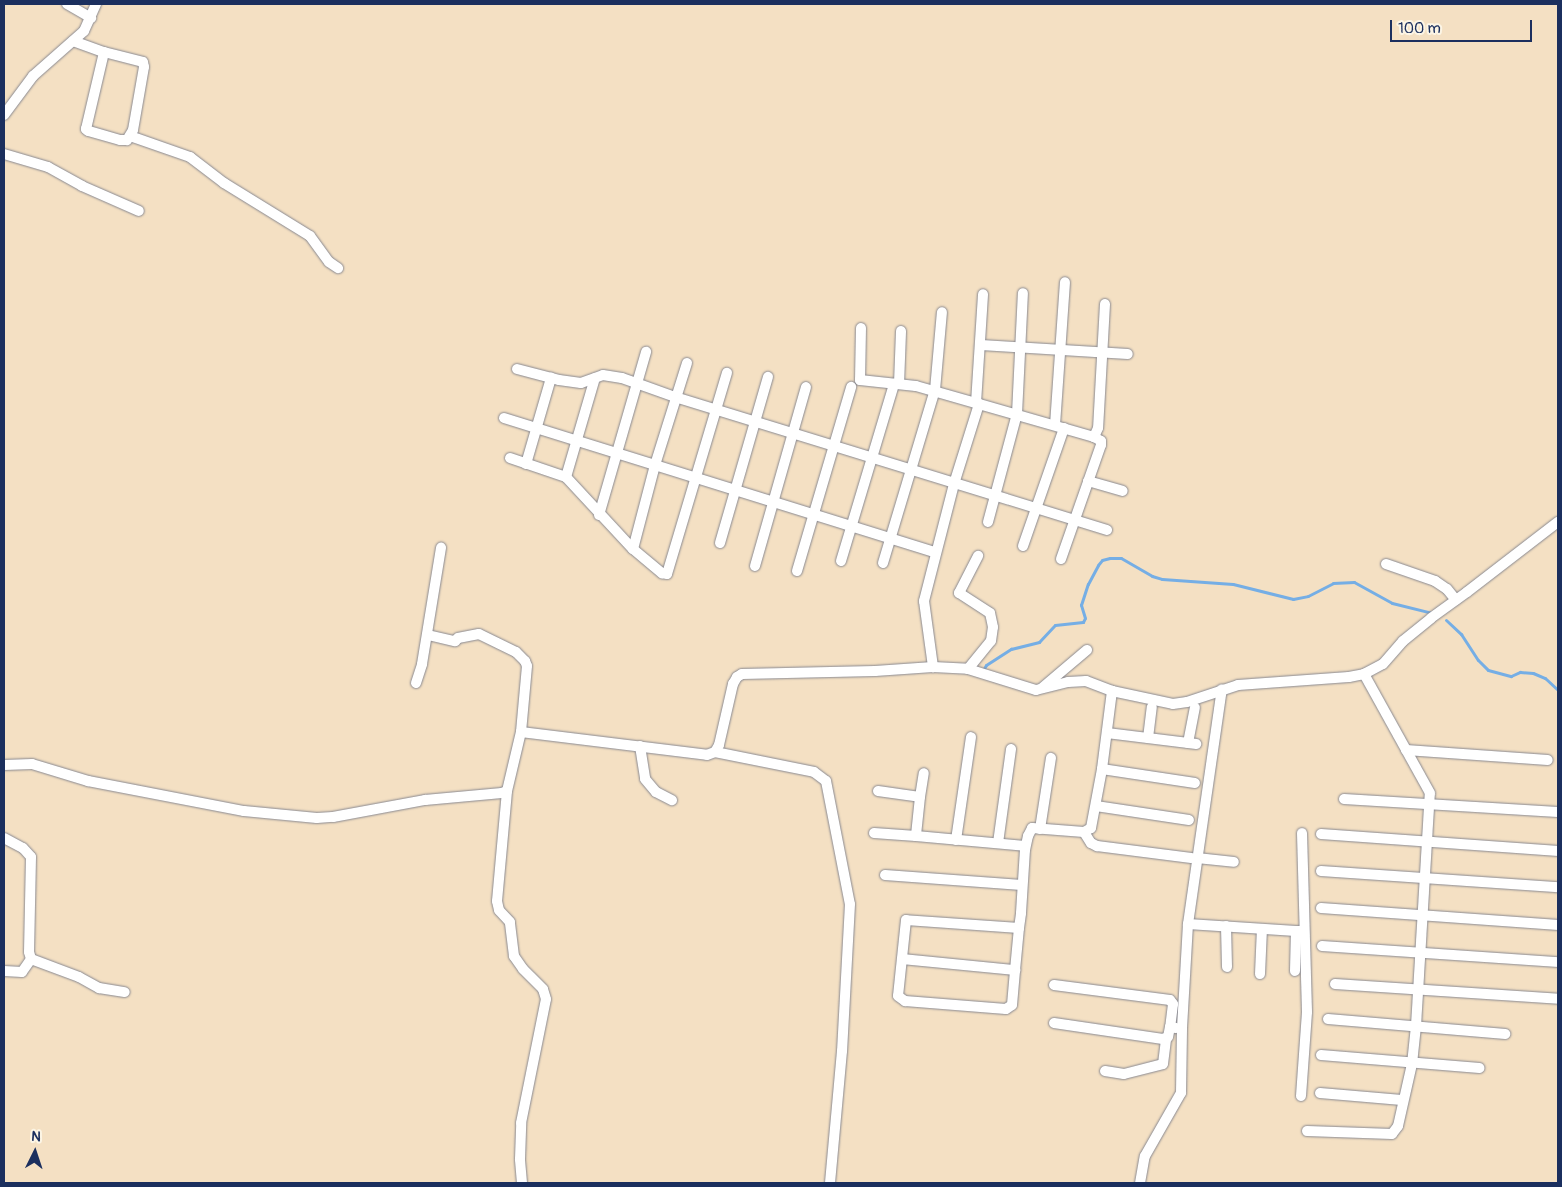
<!DOCTYPE html>
<html>
<head>
<meta charset="utf-8">
<style>
	body { margin:0 }
	#map { position:relative; width:1562px; height:1187px; overflow:hidden; background:#f4e0c3; font-family:Pangolin,sans-serif }
	div>[style] { position:absolute }
	.stream>* { height:3px; margin:-1.5px; padding:0 1.5px; transform-origin:1.5px; border-radius:1.5px; background:#75aee5 }
	.roads { filter:drop-shadow(0 0 1px #888890) drop-shadow(0 0 1px #888890) }
	.minor>* { height:10px; margin:-5px; padding:0 5px; transform-origin:5px; border-radius:5px; background:#fff }
	span { translate:-50% -50%; white-space:nowrap; text-align:center; line-height:1.15; -webkit-text-stroke:4px #fcf5e5; paint-order:stroke }
	.frame { position:absolute; inset:0; border:5px solid #1b2f5e; pointer-events:none }
	.north { position:absolute; left:10px; top:1127px; width:50px; height:50px; -webkit-text-stroke:4px #fcf5e5; paint-order:stroke; rotate:4deg; font-size:14px; font-weight:700; line-height:20px; text-align:center; color:#1b2f5e }
	.north::after { content:''; display:block; margin:auto; width:18px; height:22px; background:#1b2f5e; clip-path:polygon(50% 0,100% 100%,50% 72%,0 100%) }
	.scale { position:absolute; left:1390px; top:20px; width:142px; height:22px; box-sizing:border-box; border:2px solid #1b2f5e; border-top:0; padding-left:6px; font-size:15px; line-height:18px; white-space:nowrap; color:#1b2f5e; -webkit-text-stroke:4px #fcf5e5; paint-order:stroke }
</style>
</head>
<body>
<div id="map">
	<div class="stream">
		<i style="left:1446px;top:620px;width:21px;rotate:43deg"></i>
		<i style="left:1461px;top:634px;width:31px;rotate:57deg"></i>
		<i style="left:1478px;top:660px;width:14px;rotate:45deg"></i>
		<i style="left:1488px;top:670px;width:24px;rotate:15deg"></i>
		<i style="left:1511px;top:676px;width:10px;rotate:-24deg"></i>
		<i style="left:1520px;top:672px;width:13px;rotate:4deg"></i>
		<i style="left:1533px;top:673px;width:13px;rotate:23deg"></i>
		<i style="left:1545px;top:678px;width:18px;rotate:43deg"></i>
		<i style="left:982px;top:672px;width:8px;rotate:-60deg"></i>
		<i style="left:986px;top:665px;width:30px;rotate:-33deg"></i>
		<i style="left:1011px;top:649px;width:29px;rotate:-14deg"></i>
		<i style="left:1039px;top:642px;width:23px;rotate:-47deg"></i>
		<i style="left:1055px;top:625px;width:28px;rotate:-6deg"></i>
		<i style="left:1083px;top:622px;width:4px;rotate:-63deg"></i>
		<i style="left:1085px;top:618px;width:14px;rotate:-107deg"></i>
		<i style="left:1081px;top:605px;width:22px;rotate:-72deg"></i>
		<i style="left:1088px;top:584px;width:21px;rotate:-62deg"></i>
		<i style="left:1098px;top:565px;width:6px;rotate:-51deg"></i>
		<i style="left:1102px;top:560px;width:8px;rotate:-14deg"></i>
		<i style="left:1110px;top:558px;width:11px"></i>
		<i style="left:1121px;top:558px;width:36px;rotate:30deg"></i>
		<i style="left:1152px;top:576px;width:10px;rotate:17deg"></i>
		<i style="left:1162px;top:579px;width:71px;rotate:4deg"></i>
		<i style="left:1233px;top:584px;width:62px;rotate:14deg"></i>
		<i style="left:1293px;top:599px;width:15px;rotate:-11deg"></i>
		<i style="left:1308px;top:596px;width:28px;rotate:-27deg"></i>
		<i style="left:1333px;top:583px;width:21px;rotate:-3deg"></i>
		<i style="left:1354px;top:582px;width:43px;rotate:28.9deg"></i>
		<i style="left:1392px;top:603px;width:41px;rotate:14deg"></i>
	</div>
	<div class="roads">
		<div class="minor">
			<i style="left:67px;top:4px;width:28px;rotate:30deg"></i>
			<i style="left:73px;top:41px;width:33px;rotate:20deg"></i>
			<i style="left:104px;top:52px;width:40px;rotate:14.4deg"></i>
			<i style="left:143px;top:62px;width:5px;rotate:79deg"></i>
			<i style="left:144px;top:67px;width:64px;rotate:99.9deg"></i>
			<i style="left:133px;top:130px;width:12px;rotate:121deg"></i>
			<i style="left:127px;top:140px;width:7px;rotate:180deg"></i>
			<i style="left:120px;top:140px;width:33px;rotate:-164deg"></i>
			<i style="left:88px;top:131px;width:3px;rotate:-135deg"></i>
			<i style="left:86px;top:129px;width:79px;rotate:-76.8deg"></i>
			<i style="left:4px;top:115px;width:49px;rotate:-53.4deg"></i>
			<i style="left:33px;top:76px;width:68px;rotate:-41.4deg"></i>
			<i style="left:84px;top:31px;width:30px;rotate:-66deg"></i>
			<i style="left:130px;top:136px;width:64px;rotate:19.3deg"></i>
			<i style="left:190px;top:157px;width:43px;rotate:37.4deg"></i>
			<i style="left:224px;top:183px;width:101px;rotate:31.6deg"></i>
			<i style="left:310px;top:236px;width:32px;rotate:54deg"></i>
			<i style="left:329px;top:262px;width:11px;rotate:34deg"></i>
			<i style="left:4px;top:154px;width:46px;rotate:16.5deg"></i>
			<i style="left:48px;top:167px;width:39px;rotate:29deg"></i>
			<i style="left:82px;top:186px;width:62px;rotate:23.7deg"></i>
			<i style="left:1105px;top:304px;width:124px;rotate:93.2deg"></i>
			<i style="left:1098px;top:428px;width:10px;rotate:114deg"></i>
			<i style="left:1094px;top:437px;width:120px;rotate:-164deg"></i>
			<i style="left:979px;top:404px;width:84px;rotate:107.4deg"></i>
			<i style="left:954px;top:484px;width:121px;rotate:104.4deg"></i>
			<i style="left:924px;top:601px;width:67px;rotate:82.2deg"></i>
			<i style="left:933px;top:667px;width:35px;rotate:3deg"></i>
			<i style="left:968px;top:669px;width:71px;rotate:17.2deg"></i>
			<i style="left:1036px;top:690px;width:33px;rotate:-14deg"></i>
			<i style="left:1068px;top:682px;width:18px;rotate:-3deg"></i>
			<i style="left:1086px;top:681px;width:28px;rotate:21deg"></i>
			<i style="left:1112px;top:691px;width:62px;rotate:12deg"></i>
			<i style="left:1173px;top:704px;width:14px;rotate:-8deg"></i>
			<i style="left:1187px;top:702px;width:54px;rotate:-18.4deg"></i>
			<i style="left:1238px;top:685px;width:111px;rotate:-4.1deg"></i>
			<i style="left:1349px;top:677px;width:15px;rotate:-11deg"></i>
			<i style="left:1364px;top:674px;width:21px;rotate:-28deg"></i>
			<i style="left:1383px;top:664px;width:30px;rotate:-49deg"></i>
			<i style="left:1403px;top:641px;width:36px;rotate:-39deg"></i>
			<i style="left:1431px;top:618px;width:44px;rotate:-35.8deg"></i>
			<i style="left:1467px;top:592px;width:115px;rotate:-37.6deg"></i>
			<i style="left:861px;top:328px;width:52px;rotate:91.1deg"></i>
			<i style="left:860px;top:380px;width:56px;rotate:6.1deg"></i>
			<i style="left:916px;top:386px;width:66px;rotate:15.9deg"></i>
			<i style="left:981px;top:345px;width:147px;rotate:3.5deg"></i>
			<i style="left:517px;top:369px;width:43px;rotate:14.7deg"></i>
			<i style="left:559px;top:380px;width:22px;rotate:8deg"></i>
			<i style="left:581px;top:383px;width:23px;rotate:-20deg"></i>
			<i style="left:603px;top:375px;width:19px;rotate:9deg"></i>
			<i style="left:622px;top:378px;width:56px;rotate:19.7deg"></i>
			<i style="left:675px;top:397px;width:452px;rotate:17.1deg"></i>
			<i style="left:899px;top:384px;width:53px;rotate:-87.8deg"></i>
			<i style="left:976px;top:403px;width:109px;rotate:-86.3deg"></i>
			<i style="left:504px;top:418px;width:451px;rotate:17.3deg"></i>
			<i style="left:1055px;top:425px;width:143px;rotate:-86deg"></i>
			<i style="left:510px;top:458px;width:59px;rotate:18.7deg"></i>
			<i style="left:566px;top:477px;width:98px;rotate:47.1deg"></i>
			<i style="left:633px;top:549px;width:38px;rotate:40deg"></i>
			<i style="left:662px;top:573px;width:5px;rotate:11deg"></i>
			<i style="left:667px;top:574px;width:210px;rotate:-73.4deg"></i>
			<i style="left:526px;top:464px;width:90px;rotate:-73.8deg"></i>
			<i style="left:566px;top:477px;width:103px;rotate:-73.7deg"></i>
			<i style="left:1088px;top:481px;width:36px;rotate:16deg"></i>
			<i style="left:599px;top:515px;width:170px;rotate:-73.9deg"></i>
			<i style="left:988px;top:522px;width:112px;rotate:-75deg"></i>
			<i style="left:1017px;top:414px;width:121px;rotate:-87.2deg"></i>
			<i style="left:720px;top:543px;width:173px;rotate:-73.9deg"></i>
			<i style="left:1023px;top:546px;width:125px;rotate:-70.8deg"></i>
			<i style="left:633px;top:549px;width:87px;rotate:-75.3deg"></i>
			<i style="left:655px;top:465px;width:107px;rotate:-72.6deg"></i>
			<i style="left:1061px;top:559px;width:121px;rotate:-70.7deg"></i>
			<i style="left:1101px;top:445px;width:4px;rotate:-90deg"></i>
			<i style="left:1101px;top:441px;width:8px;rotate:-150deg"></i>
			<i style="left:841px;top:561px;width:185px;rotate:-73.3deg"></i>
			<i style="left:883px;top:563px;width:181px;rotate:-73.3deg"></i>
			<i style="left:935px;top:390px;width:78px;rotate:-84.9deg"></i>
			<i style="left:1386px;top:564px;width:52px;rotate:19.1deg"></i>
			<i style="left:1435px;top:581px;width:14px;rotate:34deg"></i>
			<i style="left:1447px;top:589px;width:14px;rotate:51deg"></i>
			<i style="left:755px;top:566px;width:186px;rotate:-74.1deg"></i>
			<i style="left:797px;top:571px;width:192px;rotate:-73.6deg"></i>
			<i style="left:428px;top:635px;width:28px;rotate:13deg"></i>
			<i style="left:455px;top:641px;width:4px;rotate:-45deg"></i>
			<i style="left:458px;top:638px;width:21px;rotate:-11deg"></i>
			<i style="left:479px;top:634px;width:41px;rotate:25.9deg"></i>
			<i style="left:516px;top:652px;width:13px;rotate:45deg"></i>
			<i style="left:525px;top:661px;width:5px;rotate:68deg"></i>
			<i style="left:527px;top:666px;width:66px;rotate:95.2deg"></i>
			<i style="left:968px;top:669px;width:36px;rotate:-51deg"></i>
			<i style="left:991px;top:641px;width:14px;rotate:-82deg"></i>
			<i style="left:993px;top:627px;width:14px;rotate:-102deg"></i>
			<i style="left:990px;top:613px;width:37px;rotate:-147deg"></i>
			<i style="left:959px;top:593px;width:42px;rotate:-62.8deg"></i>
			<i style="left:416px;top:683px;width:20px;rotate:-72deg"></i>
			<i style="left:422px;top:664px;width:118px;rotate:-80.7deg"></i>
			<i style="left:1042px;top:688px;width:59px;rotate:-40.2deg"></i>
			<i style="left:1107px;top:733px;width:90px;rotate:7deg"></i>
			<i style="left:1148px;top:738px;width:31px;rotate:-83deg"></i>
			<i style="left:1188px;top:743px;width:36px;rotate:-79deg"></i>
			<i style="left:640px;top:746px;width:33px;rotate:81deg"></i>
			<i style="left:645px;top:779px;width:17px;rotate:50deg"></i>
			<i style="left:656px;top:792px;width:18px;rotate:27deg"></i>
			<i style="left:1406px;top:750px;width:142px;rotate:4deg"></i>
			<i style="left:715px;top:752px;width:101px;rotate:11.4deg"></i>
			<i style="left:814px;top:772px;width:15px;rotate:37deg"></i>
			<i style="left:826px;top:781px;width:125px;rotate:79deg"></i>
			<i style="left:850px;top:904px;width:147px;rotate:93.1deg"></i>
			<i style="left:842px;top:1051px;width:133px;rotate:95.2deg"></i>
			<i style="left:4px;top:765px;width:28px;rotate:-2deg"></i>
			<i style="left:32px;top:764px;width:59px;rotate:16.9deg"></i>
			<i style="left:88px;top:781px;width:159px;rotate:10.9deg"></i>
			<i style="left:244px;top:811px;width:73px;rotate:5.5deg"></i>
			<i style="left:317px;top:818px;width:16px;rotate:-4deg"></i>
			<i style="left:333px;top:817px;width:94px;rotate:-10.5deg"></i>
			<i style="left:425px;top:800px;width:77px;rotate:-5.2deg"></i>
			<i style="left:502px;top:793px;width:5px;rotate:-22deg"></i>
			<i style="left:1102px;top:769px;width:94px;rotate:8.6deg"></i>
			<i style="left:878px;top:791px;width:42px;rotate:8.1deg"></i>
			<i style="left:920px;top:797px;width:39px;rotate:96deg"></i>
			<i style="left:916px;top:836px;width:109px;rotate:5.2deg"></i>
			<i style="left:920px;top:797px;width:24px;rotate:-81deg"></i>
			<i style="left:1344px;top:799px;width:214px;rotate:3.5deg"></i>
			<i style="left:1096px;top:806px;width:94px;rotate:8.6deg"></i>
			<i style="left:1040px;top:829px;width:72px;rotate:-81.2deg"></i>
			<i style="left:1084px;top:832px;width:13px;rotate:58deg"></i>
			<i style="left:1091px;top:843px;width:7px;rotate:27deg"></i>
			<i style="left:1097px;top:846px;width:95px;rotate:7.3deg"></i>
			<i style="left:874px;top:833px;width:42px;rotate:4.1deg"></i>
			<i style="left:1321px;top:834px;width:238px;rotate:4.1deg"></i>
			<i style="left:4px;top:838px;width:21px;rotate:28deg"></i>
			<i style="left:23px;top:848px;width:12px;rotate:48deg"></i>
			<i style="left:31px;top:857px;width:95px;rotate:91.2deg"></i>
			<i style="left:29px;top:952px;width:7px;rotate:74deg"></i>
			<i style="left:31px;top:959px;width:51px;rotate:20.6deg"></i>
			<i style="left:79px;top:977px;width:23px;rotate:29deg"></i>
			<i style="left:99px;top:988px;width:26px;rotate:9deg"></i>
			<i style="left:956px;top:840px;width:104px;rotate:-81.7deg"></i>
			<i style="left:998px;top:843px;width:95px;rotate:-82.1deg"></i>
			<i style="left:1197px;top:858px;width:37px;rotate:6deg"></i>
			<i style="left:1321px;top:871px;width:238px;rotate:3.9deg"></i>
			<i style="left:885px;top:875px;width:137px;rotate:4.2deg"></i>
			<i style="left:1321px;top:908px;width:238px;rotate:4.1deg"></i>
			<i style="left:1188px;top:924px;width:108px;rotate:3.7deg"></i>
			<i style="left:1226px;top:926px;width:41px;rotate:88.6deg"></i>
			<i style="left:1019px;top:928px;width:113px;rotate:-176deg"></i>
			<i style="left:906px;top:920px;width:76px;rotate:96deg"></i>
			<i style="left:898px;top:996px;width:9px;rotate:36deg"></i>
			<i style="left:905px;top:1001px;width:101px;rotate:4.5deg"></i>
			<i style="left:1006px;top:1009px;width:7px;rotate:-34deg"></i>
			<i style="left:1012px;top:1005px;width:35px;rotate:-85deg"></i>
			<i style="left:1015px;top:970px;width:42px;rotate:-84.6deg"></i>
			<i style="left:1019px;top:928px;width:15px;rotate:-82deg"></i>
			<i style="left:1021px;top:913px;width:63px;rotate:-86.4deg"></i>
			<i style="left:1025px;top:850px;width:14px;rotate:-78deg"></i>
			<i style="left:1028px;top:836px;width:9px;rotate:-63deg"></i>
			<i style="left:1032px;top:828px;width:52px;rotate:4.4deg"></i>
			<i style="left:1084px;top:832px;width:8px;rotate:-30deg"></i>
			<i style="left:1091px;top:828px;width:60px;rotate:-79.4deg"></i>
			<i style="left:1102px;top:769px;width:79px;rotate:-82.7deg"></i>
			<i style="left:1322px;top:946px;width:237px;rotate:3.9deg"></i>
			<i style="left:902px;top:959px;width:114px;rotate:5.6deg"></i>
			<i style="left:4px;top:971px;width:18px;rotate:3deg"></i>
			<i style="left:22px;top:972px;width:16px;rotate:-55deg"></i>
			<i style="left:1295px;top:971px;width:40px;rotate:-88.6deg"></i>
			<i style="left:1296px;top:931px;width:5px"></i>
			<i style="left:1260px;top:974px;width:45px;rotate:-87.5deg"></i>
			<i style="left:1335px;top:984px;width:224px;rotate:3.8deg"></i>
			<i style="left:1054px;top:985px;width:117px;rotate:7.4deg"></i>
			<i style="left:1170px;top:1000px;width:5px;rotate:53deg"></i>
			<i style="left:1173px;top:1004px;width:23px;rotate:97deg"></i>
			<i style="left:1328px;top:1019px;width:178px;rotate:4.8deg"></i>
			<i style="left:1054px;top:1023px;width:110px;rotate:8.4deg"></i>
			<i style="left:1163px;top:1039px;width:5px;rotate:-22deg"></i>
			<i style="left:1168px;top:1037px;width:10px;rotate:-79deg"></i>
			<i style="left:1170px;top:1027px;width:6px;rotate:9deg"></i>
			<i style="left:1321px;top:1055px;width:159px;rotate:4.7deg"></i>
			<i style="left:1105px;top:1071px;width:19px;rotate:9deg"></i>
			<i style="left:1124px;top:1074px;width:40px;rotate:-14.4deg"></i>
			<i style="left:1163px;top:1064px;width:25px;rotate:-83deg"></i>
			<i style="left:1320px;top:1093px;width:82px;rotate:4.9deg"></i>
			<i style="left:1301px;top:1096px;width:84px;rotate:-85.9deg"></i>
			<i style="left:1307px;top:1012px;width:179px;rotate:-91.6deg"></i>
			<i style="left:1307px;top:1131px;width:85px;rotate:2deg"></i>
			<i style="left:1392px;top:1134px;width:10px;rotate:-53deg"></i>
			<i style="left:1398px;top:1126px;width:64px;rotate:-77.3deg"></i>
			<i style="left:1412px;top:1064px;width:38px;rotate:-84deg"></i>
			<i style="left:1416px;top:1026px;width:233px;rotate:-86.6deg"></i>
			<i style="left:1430px;top:793px;width:136px;rotate:-119deg"></i>
			<i style="left:522px;top:1183px;width:24px;rotate:-95deg"></i>
			<i style="left:520px;top:1159px;width:36px;rotate:-88deg"></i>
			<i style="left:521px;top:1123px;width:126px;rotate:-78.6deg"></i>
			<i style="left:546px;top:999px;width:10px;rotate:-107deg"></i>
			<i style="left:543px;top:989px;width:28px;rotate:-135deg"></i>
			<i style="left:523px;top:969px;width:16px;rotate:-125deg"></i>
			<i style="left:514px;top:956px;width:34px;rotate:-97deg"></i>
			<i style="left:510px;top:922px;width:16px;rotate:-133deg"></i>
			<i style="left:499px;top:910px;width:9px;rotate:-103deg"></i>
			<i style="left:497px;top:901px;width:110px;rotate:-84.8deg"></i>
			<i style="left:507px;top:791px;width:61px;rotate:-76.7deg"></i>
			<i style="left:521px;top:732px;width:187px;rotate:7deg"></i>
			<i style="left:707px;top:755px;width:9px;rotate:-21deg"></i>
			<i style="left:715px;top:752px;width:8px;rotate:-60deg"></i>
			<i style="left:719px;top:745px;width:63px;rotate:-77.1deg"></i>
			<i style="left:733px;top:684px;width:8px;rotate:-60deg"></i>
			<i style="left:737px;top:677px;width:6px;rotate:-31deg"></i>
			<i style="left:742px;top:674px;width:133px;rotate:-1.3deg"></i>
			<i style="left:875px;top:671px;width:58px;rotate:-3.9deg"></i>
			<i style="left:1140px;top:1183px;width:27px;rotate:-80deg"></i>
			<i style="left:1145px;top:1156px;width:73px;rotate:-60.3deg"></i>
			<i style="left:1181px;top:1093px;width:65px;rotate:-89.1deg"></i>
			<i style="left:1182px;top:1028px;width:104px;rotate:-86.7deg"></i>
			<i style="left:1188px;top:924px;width:237px;rotate:-81.8deg"></i>
		</div>
	</div>
	<div class="frame"></div>
	<div class="north">N</div>
	<div class="scale">100 m</div>
</div>
</body>
</html>
